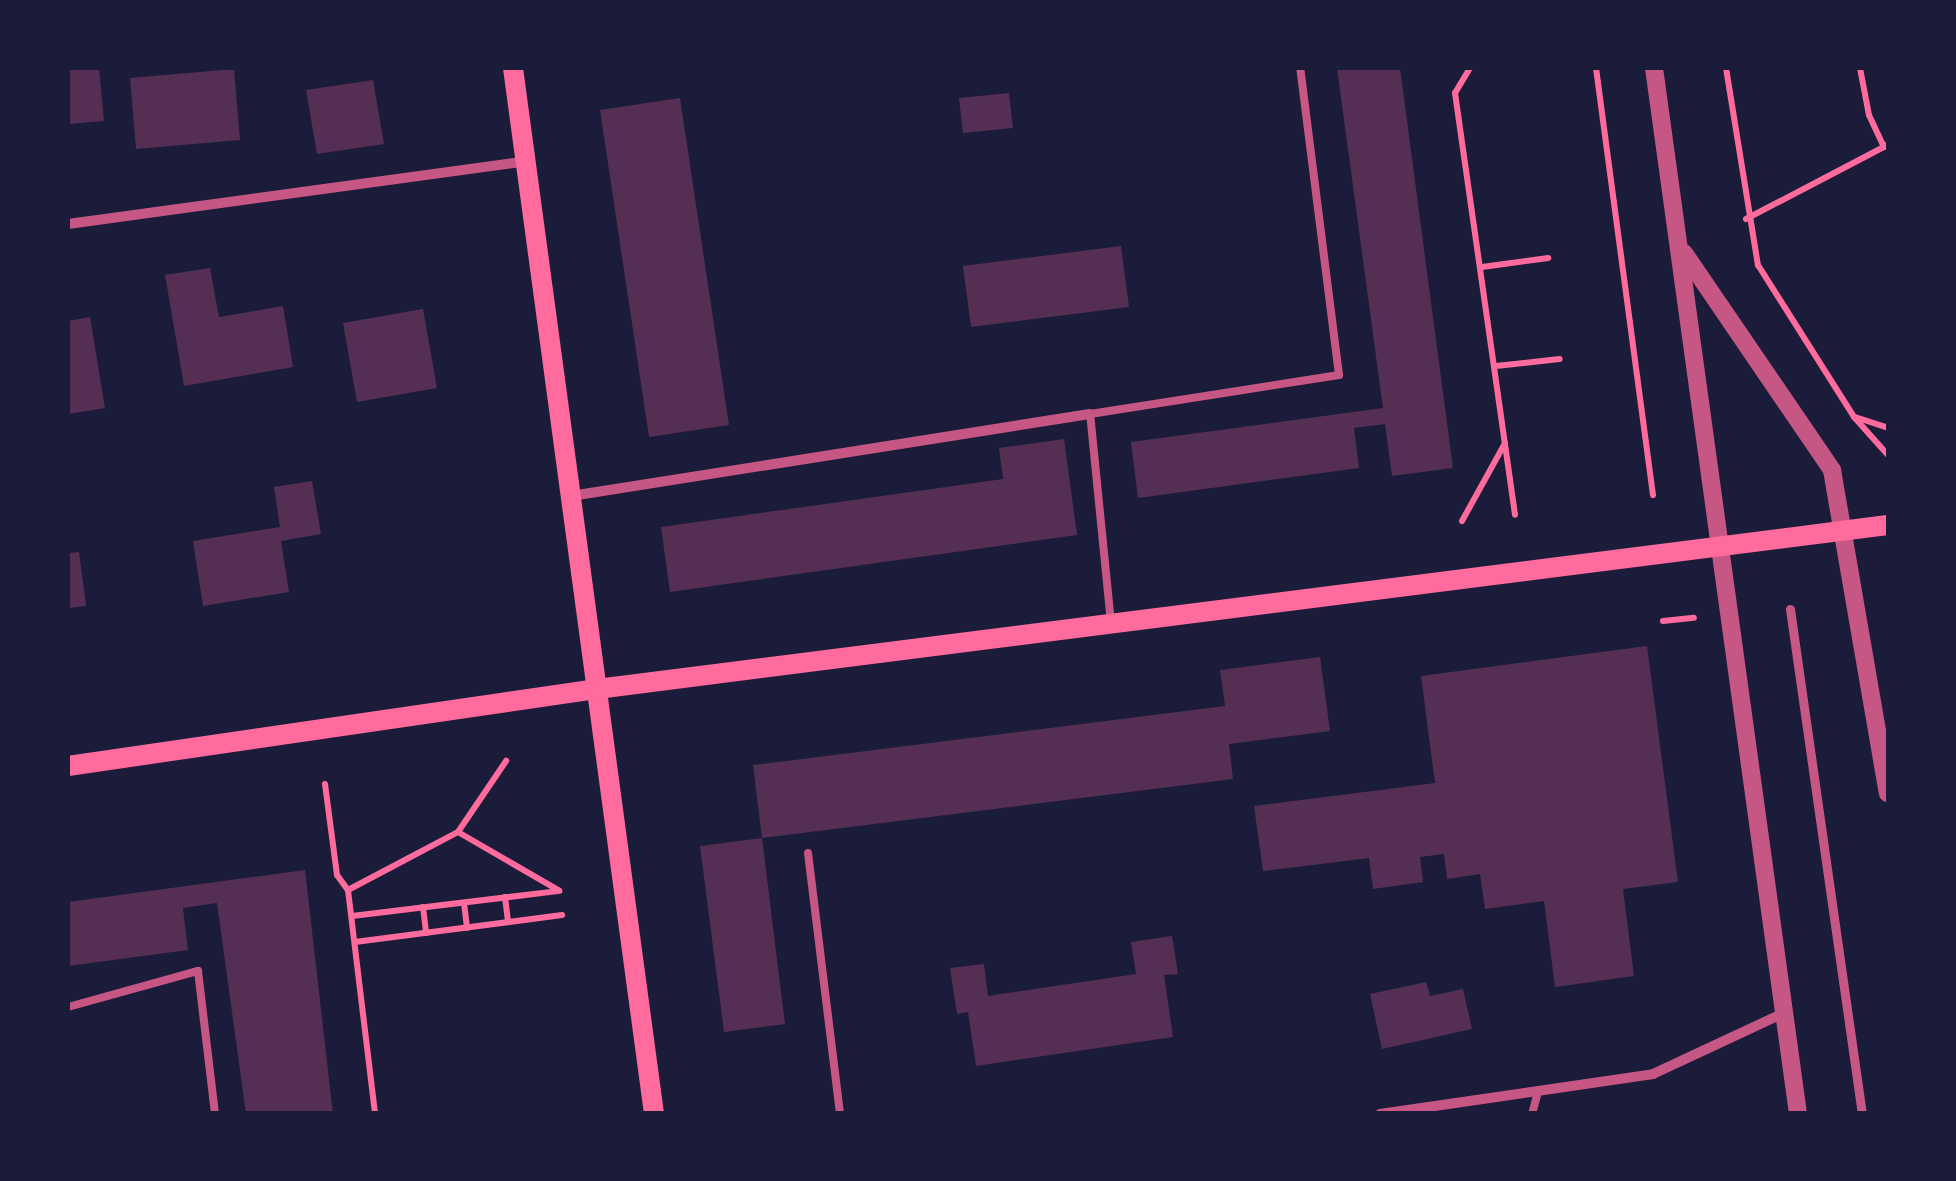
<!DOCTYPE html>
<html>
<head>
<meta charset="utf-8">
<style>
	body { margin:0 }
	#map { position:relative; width:1956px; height:1181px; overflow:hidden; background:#1b1b3a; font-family:"Golos Text",sans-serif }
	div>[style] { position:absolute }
	.building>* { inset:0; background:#542f53 }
	.path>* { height:6px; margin:-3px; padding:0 3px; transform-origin:3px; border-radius:3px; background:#ff6b9d }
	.service>* { height:8px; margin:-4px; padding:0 4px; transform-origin:4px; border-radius:4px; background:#c65784 }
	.pedestrian>* { height:9px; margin:-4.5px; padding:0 4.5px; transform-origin:4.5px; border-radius:4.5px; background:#c65784 }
	.minor>* { height:10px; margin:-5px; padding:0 5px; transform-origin:5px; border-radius:5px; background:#c65784 }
	.tertiary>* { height:18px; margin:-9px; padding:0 9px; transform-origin:9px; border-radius:9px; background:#c65784 }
	.secondary>* { height:20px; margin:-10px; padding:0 10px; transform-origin:10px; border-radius:10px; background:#ff6b9d }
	span { translate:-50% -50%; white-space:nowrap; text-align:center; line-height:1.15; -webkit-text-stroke:8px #1b1b3a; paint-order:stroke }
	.frame { position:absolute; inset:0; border:70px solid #1b1b3a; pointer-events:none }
</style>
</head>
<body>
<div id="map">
	<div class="building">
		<i style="clip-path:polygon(68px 68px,99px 68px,104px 121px,68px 124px)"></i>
		<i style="clip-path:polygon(1337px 68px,1400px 68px,1453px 468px,1392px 476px,1385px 424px,1354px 428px,1359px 468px,1138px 498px,1131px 442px,1383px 408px)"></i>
		<i style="clip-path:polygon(234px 69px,240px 140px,136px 149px,130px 78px)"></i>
		<i style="clip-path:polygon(373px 80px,384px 144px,317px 154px,306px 90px)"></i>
		<i style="clip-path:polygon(1009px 93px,1013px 128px,963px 133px,959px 98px)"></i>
		<i style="clip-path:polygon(680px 98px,729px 425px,649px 437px,600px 110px)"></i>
		<i style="clip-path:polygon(1121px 246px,1129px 307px,971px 327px,963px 266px)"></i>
		<i style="clip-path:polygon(210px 268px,219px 317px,283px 306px,293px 367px,184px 386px,165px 275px)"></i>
		<i style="clip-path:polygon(423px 309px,437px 388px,357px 402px,343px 323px)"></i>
		<i style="clip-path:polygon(90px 317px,105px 408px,68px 414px,68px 321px)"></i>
		<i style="clip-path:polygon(1064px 439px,1077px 535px,670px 592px,661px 527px,1003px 479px,999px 448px)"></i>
		<i style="clip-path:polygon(312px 481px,321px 534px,281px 541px,289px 592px,203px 606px,193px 541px,280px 527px,274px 487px)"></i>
		<i style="clip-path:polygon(79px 552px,86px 606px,68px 608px,68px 553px)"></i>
		<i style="clip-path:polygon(1647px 646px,1678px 882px,1623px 889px,1634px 976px,1555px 987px,1544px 901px,1485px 909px,1480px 874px,1447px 879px,1444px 854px,1420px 857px,1423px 882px,1373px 889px,1369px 858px,1263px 871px,1254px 806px,1435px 783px,1421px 676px)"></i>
		<i style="clip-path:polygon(1320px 657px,1330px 731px,1229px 744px,1233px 779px,762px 838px,753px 765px,1225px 706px,1220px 670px)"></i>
		<i style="clip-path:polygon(762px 838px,785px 1024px,724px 1032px,700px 846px)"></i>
		<i style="clip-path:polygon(305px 870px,333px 1114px,246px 1114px,217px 903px,183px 908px,188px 950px,68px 966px,68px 902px)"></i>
		<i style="clip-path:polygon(1172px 936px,1178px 974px,1164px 975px,1173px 1037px,976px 1066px,968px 1012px,957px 1014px,950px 968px,984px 964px,988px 996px,1136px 974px,1131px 942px)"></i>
		<i style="clip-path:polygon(1426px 982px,1430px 996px,1463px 989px,1472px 1029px,1382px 1049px,1370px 994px)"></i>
	</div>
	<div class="path">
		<i style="left:1470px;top:68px;width:29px;rotate:121deg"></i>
		<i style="left:1455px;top:93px;width:426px;rotate:81.9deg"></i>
		<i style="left:1596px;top:68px;width:431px;rotate:82.4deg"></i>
		<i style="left:1726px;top:68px;width:200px;rotate:80.8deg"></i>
		<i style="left:1758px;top:265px;width:180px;rotate:57.7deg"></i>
		<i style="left:1854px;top:417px;width:51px;rotate:48.2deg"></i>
		<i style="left:1860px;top:68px;width:48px;rotate:79.2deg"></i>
		<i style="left:1869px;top:115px;width:35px;rotate:65deg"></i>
		<i style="left:1884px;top:147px;width:5px;rotate:-37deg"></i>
		<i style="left:1746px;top:219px;width:156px;rotate:-27.6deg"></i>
		<i style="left:1482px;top:267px;width:67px;rotate:-7.8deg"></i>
		<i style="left:1496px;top:366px;width:64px;rotate:-6.2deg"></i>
		<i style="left:1855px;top:417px;width:35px;rotate:18deg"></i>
		<i style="left:1462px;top:521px;width:89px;rotate:-61.1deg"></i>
		<i style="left:1663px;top:621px;width:31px;rotate:-6deg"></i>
		<i style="left:325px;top:784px;width:92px;rotate:82.5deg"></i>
		<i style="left:337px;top:875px;width:19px;rotate:54deg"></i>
		<i style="left:348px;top:890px;width:226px;rotate:83.1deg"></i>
		<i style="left:458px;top:832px;width:116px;rotate:30.1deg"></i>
		<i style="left:348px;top:890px;width:124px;rotate:-27.8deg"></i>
		<i style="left:458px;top:832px;width:86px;rotate:-55.9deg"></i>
		<i style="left:505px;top:897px;width:25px;rotate:83deg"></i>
		<i style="left:464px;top:903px;width:25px;rotate:83deg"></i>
		<i style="left:423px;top:907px;width:26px;rotate:83deg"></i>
		<i style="left:352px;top:916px;width:209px;rotate:-6.9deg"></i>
		<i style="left:355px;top:942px;width:209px;rotate:-7.4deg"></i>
	</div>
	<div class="service">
		<i style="left:1111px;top:623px;width:210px;rotate:-95.7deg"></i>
		<i style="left:1090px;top:414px;width:252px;rotate:-8.9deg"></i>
		<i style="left:1339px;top:375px;width:309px;rotate:-97.2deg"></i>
		<i style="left:808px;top:853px;width:263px;rotate:83deg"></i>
		<i style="left:68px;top:1007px;width:135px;rotate:-15.5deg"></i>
		<i style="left:198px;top:971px;width:144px;rotate:83.2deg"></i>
		<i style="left:1532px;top:1114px;width:20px;rotate:-75deg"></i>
	</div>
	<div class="pedestrian">
		<i style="left:1790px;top:609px;width:510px;rotate:81.89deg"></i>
	</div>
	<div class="minor">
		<i style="left:68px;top:224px;width:461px;rotate:-7.8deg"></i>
		<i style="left:571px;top:496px;width:525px;rotate:-8.98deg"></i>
		<i style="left:1380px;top:1114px;width:276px;rotate:-8.3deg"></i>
		<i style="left:1653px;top:1074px;width:147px;rotate:-25deg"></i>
	</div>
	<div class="tertiary">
		<i style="left:1654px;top:68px;width:1056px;rotate:82.16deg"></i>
		<i style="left:1684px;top:253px;width:263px;rotate:55.7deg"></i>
		<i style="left:1832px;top:470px;width:328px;rotate:80.2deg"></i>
	</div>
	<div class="secondary">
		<i style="left:513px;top:68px;width:1055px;rotate:82.32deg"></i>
		<i style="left:68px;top:766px;width:535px;rotate:-8.28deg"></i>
		<i style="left:597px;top:689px;width:1301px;rotate:-7.24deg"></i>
	</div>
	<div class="frame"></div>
</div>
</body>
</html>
